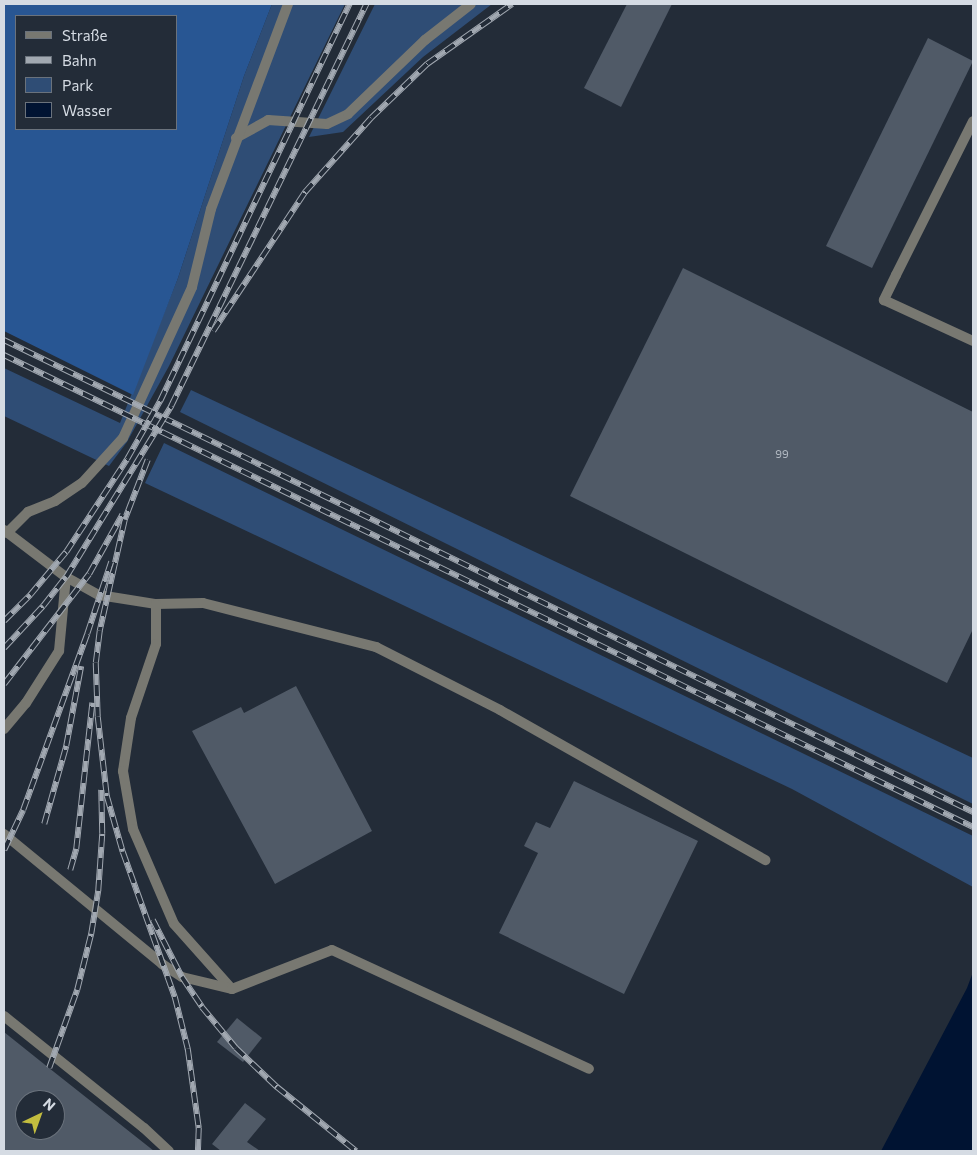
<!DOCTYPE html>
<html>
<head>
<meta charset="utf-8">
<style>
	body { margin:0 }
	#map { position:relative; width:977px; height:1155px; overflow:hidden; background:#232c38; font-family:Commissioner,sans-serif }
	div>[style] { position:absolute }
	.green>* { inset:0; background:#2f4d75 }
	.forest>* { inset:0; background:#285693 }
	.water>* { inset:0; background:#001332 }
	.building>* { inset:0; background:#505a67 }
	.lane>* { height:10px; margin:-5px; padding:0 5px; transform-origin:5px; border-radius:5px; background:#787871 }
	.street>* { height:10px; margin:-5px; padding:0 5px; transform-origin:5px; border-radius:5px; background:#787871 }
	.rail>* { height:5.5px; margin-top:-2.75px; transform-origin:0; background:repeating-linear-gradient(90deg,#232c38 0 11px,#a1a8b1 0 22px); box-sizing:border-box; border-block:1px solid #a1a8b1 }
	span { translate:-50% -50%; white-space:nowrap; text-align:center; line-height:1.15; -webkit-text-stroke:4.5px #232c38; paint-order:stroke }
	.number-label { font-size:11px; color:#b4bbc4 }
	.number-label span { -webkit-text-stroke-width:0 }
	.frame { position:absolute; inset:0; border:5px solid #d5dbe3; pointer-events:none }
	.legend { position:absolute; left:15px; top:15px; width:162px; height:115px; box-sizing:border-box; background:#232c38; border:1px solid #6a727c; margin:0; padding:6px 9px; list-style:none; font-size:15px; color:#d5dbe3 }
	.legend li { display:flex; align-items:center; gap:10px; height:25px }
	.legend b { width:25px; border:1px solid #6a727c }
	.north { position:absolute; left:15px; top:1090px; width:50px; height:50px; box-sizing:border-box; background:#232c38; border:1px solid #6a727c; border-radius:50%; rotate:42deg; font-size:14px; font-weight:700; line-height:20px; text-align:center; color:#d5dbe3 }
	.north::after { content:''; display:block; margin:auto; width:18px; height:22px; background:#c3bd3f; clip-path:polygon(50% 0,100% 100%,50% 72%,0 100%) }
</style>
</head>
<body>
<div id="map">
	<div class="green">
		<i style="clip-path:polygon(272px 4px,345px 4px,169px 366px,127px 442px,109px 466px,4px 416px,4px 368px,120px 423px,178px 278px,244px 76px)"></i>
		<i style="clip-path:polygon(375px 4px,492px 4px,423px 57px,343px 132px,309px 137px)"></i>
		<i style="clip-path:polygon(191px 390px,973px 758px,973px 804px,180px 412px)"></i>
		<i style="clip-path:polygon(164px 443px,973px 836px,973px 887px,792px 789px,145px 483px)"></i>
	</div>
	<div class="forest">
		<i style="clip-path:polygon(evenodd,4px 4px,272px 4px,244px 76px,178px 278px,133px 395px,4px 331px,4px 4px,16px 16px,176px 16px,176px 129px,16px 129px,16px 16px)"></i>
	</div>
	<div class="water">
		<i style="clip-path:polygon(973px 972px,973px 1151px,881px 1151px,967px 988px)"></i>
	</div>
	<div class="building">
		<i style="clip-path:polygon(627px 4px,672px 4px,621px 107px,584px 88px)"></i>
		<i style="clip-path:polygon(928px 38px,973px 61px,872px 268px,826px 246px)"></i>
		<i style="clip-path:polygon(683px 268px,973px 412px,973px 629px,947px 683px,570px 496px)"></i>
		<i style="clip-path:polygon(296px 686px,372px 831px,275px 884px,192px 731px,241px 707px,244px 713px)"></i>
		<i style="clip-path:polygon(574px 781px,698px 841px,624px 994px,499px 933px,538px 853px,524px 846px,536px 822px,550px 828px)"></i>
		<i style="clip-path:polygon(237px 1018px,262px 1038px,243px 1062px,217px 1042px)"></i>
		<i style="clip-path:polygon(evenodd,4px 1032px,49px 1068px,154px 1151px,4px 1151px,4px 1032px,25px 1100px,55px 1100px,55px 1130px,25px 1130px,25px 1100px)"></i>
		<i style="clip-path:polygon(245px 1103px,266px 1119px,247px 1142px,260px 1151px,221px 1151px,212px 1144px)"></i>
	</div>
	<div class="lane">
		<i style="left:896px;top:275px;width:28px;rotate:116deg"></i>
		<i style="left:884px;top:300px;width:98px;rotate:24.7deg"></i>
		<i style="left:4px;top:530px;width:78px;rotate:37.2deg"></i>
		<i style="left:66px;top:577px;width:38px;rotate:29deg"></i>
		<i style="left:99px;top:595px;width:58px;rotate:9deg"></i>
		<i style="left:156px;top:604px;width:47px;rotate:-1.2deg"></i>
		<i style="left:203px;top:603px;width:179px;rotate:14.3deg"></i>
		<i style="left:376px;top:647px;width:139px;rotate:26.9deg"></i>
		<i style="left:500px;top:710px;width:305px;rotate:29.5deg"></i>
		<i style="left:156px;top:604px;width:40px;rotate:90deg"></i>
		<i style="left:156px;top:644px;width:78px;rotate:108.7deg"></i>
		<i style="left:131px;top:718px;width:54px;rotate:98.6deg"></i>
		<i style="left:123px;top:771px;width:59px;rotate:80.2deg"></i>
		<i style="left:133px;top:829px;width:103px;rotate:66.7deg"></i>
		<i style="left:174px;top:924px;width:87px;rotate:48.3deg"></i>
		<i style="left:4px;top:729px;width:34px;rotate:-50deg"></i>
		<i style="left:26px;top:703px;width:62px;rotate:-57.6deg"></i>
		<i style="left:59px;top:651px;width:74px;rotate:-84.6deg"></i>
		<i style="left:4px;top:834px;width:205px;rotate:39.4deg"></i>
		<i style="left:162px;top:964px;width:24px;rotate:33deg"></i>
		<i style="left:182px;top:977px;width:51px;rotate:13.5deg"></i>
		<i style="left:232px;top:989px;width:107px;rotate:-21.3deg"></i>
		<i style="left:332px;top:950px;width:283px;rotate:24.8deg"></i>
		<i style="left:4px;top:1016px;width:179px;rotate:38.7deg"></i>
		<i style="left:144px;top:1128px;width:34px;rotate:43deg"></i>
	</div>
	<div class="street">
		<i style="left:236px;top:138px;width:37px;rotate:-29deg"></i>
		<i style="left:268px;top:120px;width:59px;rotate:3.9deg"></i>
		<i style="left:327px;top:124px;width:23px;rotate:-25deg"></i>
		<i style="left:348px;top:114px;width:107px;rotate:-43.9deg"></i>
		<i style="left:425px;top:40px;width:58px;rotate:-38deg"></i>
		<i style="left:896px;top:275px;width:172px;rotate:-63.4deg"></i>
		<i style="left:7px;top:533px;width:30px;rotate:-45deg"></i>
		<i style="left:28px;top:512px;width:29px;rotate:-22deg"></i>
		<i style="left:55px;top:501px;width:32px;rotate:-34deg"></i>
		<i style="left:82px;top:483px;width:61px;rotate:-47.7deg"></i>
		<i style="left:123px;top:438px;width:166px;rotate:-65.4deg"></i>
		<i style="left:192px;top:287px;width:80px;rotate:-76.3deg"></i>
		<i style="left:211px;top:209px;width:219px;rotate:-69.4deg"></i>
	</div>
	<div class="rail">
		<i style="left:213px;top:331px;width:167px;rotate:-56.5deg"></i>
		<i style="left:305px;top:192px;width:99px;rotate:-48.3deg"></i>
		<i style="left:371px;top:118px;width:78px;rotate:-44deg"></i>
		<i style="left:427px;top:64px;width:104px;rotate:-35.2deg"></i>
		<i style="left:4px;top:340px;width:1078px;rotate:25.97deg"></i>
		<i style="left:4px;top:355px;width:1078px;rotate:25.97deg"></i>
		<i style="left:148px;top:460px;width:64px;rotate:111deg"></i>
		<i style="left:125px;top:520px;width:114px;rotate:102.7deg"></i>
		<i style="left:100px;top:631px;width:32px;rotate:97deg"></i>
		<i style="left:96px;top:663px;width:54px;rotate:87.9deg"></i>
		<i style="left:98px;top:717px;width:80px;rotate:83.5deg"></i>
		<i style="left:107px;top:796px;width:58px;rotate:74.1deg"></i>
		<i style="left:123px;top:852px;width:154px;rotate:70.3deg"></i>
		<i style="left:175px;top:997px;width:54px;rotate:76deg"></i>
		<i style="left:188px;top:1049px;width:80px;rotate:82.1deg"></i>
		<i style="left:199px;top:1128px;width:23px;rotate:92deg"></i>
		<i style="left:4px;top:621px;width:37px;rotate:-45deg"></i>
		<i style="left:30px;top:595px;width:56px;rotate:-50.1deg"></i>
		<i style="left:66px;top:552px;width:111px;rotate:-56.7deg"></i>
		<i style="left:127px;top:459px;width:67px;rotate:-60.4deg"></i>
		<i style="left:160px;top:401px;width:440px;rotate:-64.5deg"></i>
		<i style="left:4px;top:648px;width:57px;rotate:-47.1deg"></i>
		<i style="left:43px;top:606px;width:37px;rotate:-52deg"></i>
		<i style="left:66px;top:577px;width:201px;rotate:-58.4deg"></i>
		<i style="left:171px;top:406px;width:447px;rotate:-64.1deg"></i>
		<i style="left:4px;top:684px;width:139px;rotate:-52.3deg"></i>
		<i style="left:89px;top:574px;width:68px;rotate:-60.8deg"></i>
		<i style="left:44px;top:824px;width:81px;rotate:-74.2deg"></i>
		<i style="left:66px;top:746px;width:81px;rotate:-79.4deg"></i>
		<i style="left:4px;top:850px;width:44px;rotate:-64.6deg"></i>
		<i style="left:23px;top:810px;width:187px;rotate:-70deg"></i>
		<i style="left:87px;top:634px;width:76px;rotate:-71.6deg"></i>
		<i style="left:70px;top:870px;width:22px;rotate:-74deg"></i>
		<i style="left:76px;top:849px;width:147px;rotate:-83.7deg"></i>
		<i style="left:153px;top:920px;width:64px;rotate:63deg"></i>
		<i style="left:182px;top:977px;width:36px;rotate:56deg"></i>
		<i style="left:202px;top:1007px;width:53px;rotate:50.3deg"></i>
		<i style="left:236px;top:1048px;width:57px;rotate:43.6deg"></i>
		<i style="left:277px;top:1087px;width:102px;rotate:39deg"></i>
		<i style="left:49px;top:1068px;width:83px;rotate:-70.3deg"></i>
		<i style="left:77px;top:990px;width:58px;rotate:-76deg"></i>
		<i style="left:91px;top:934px;width:44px;rotate:-80.8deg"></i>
		<i style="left:98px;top:891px;width:57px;rotate:-86deg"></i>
		<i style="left:102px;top:834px;width:44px;rotate:-91.3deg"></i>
	</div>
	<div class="number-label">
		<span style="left:782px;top:454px">99</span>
	</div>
	<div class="frame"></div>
	<ul class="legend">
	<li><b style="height:6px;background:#787871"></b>Straße</li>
	<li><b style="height:6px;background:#a1a8b1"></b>Bahn</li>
	<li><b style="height:14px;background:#2f4d75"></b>Park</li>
	<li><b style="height:14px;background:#001332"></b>Wasser</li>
	</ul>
	<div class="north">N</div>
</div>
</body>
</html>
